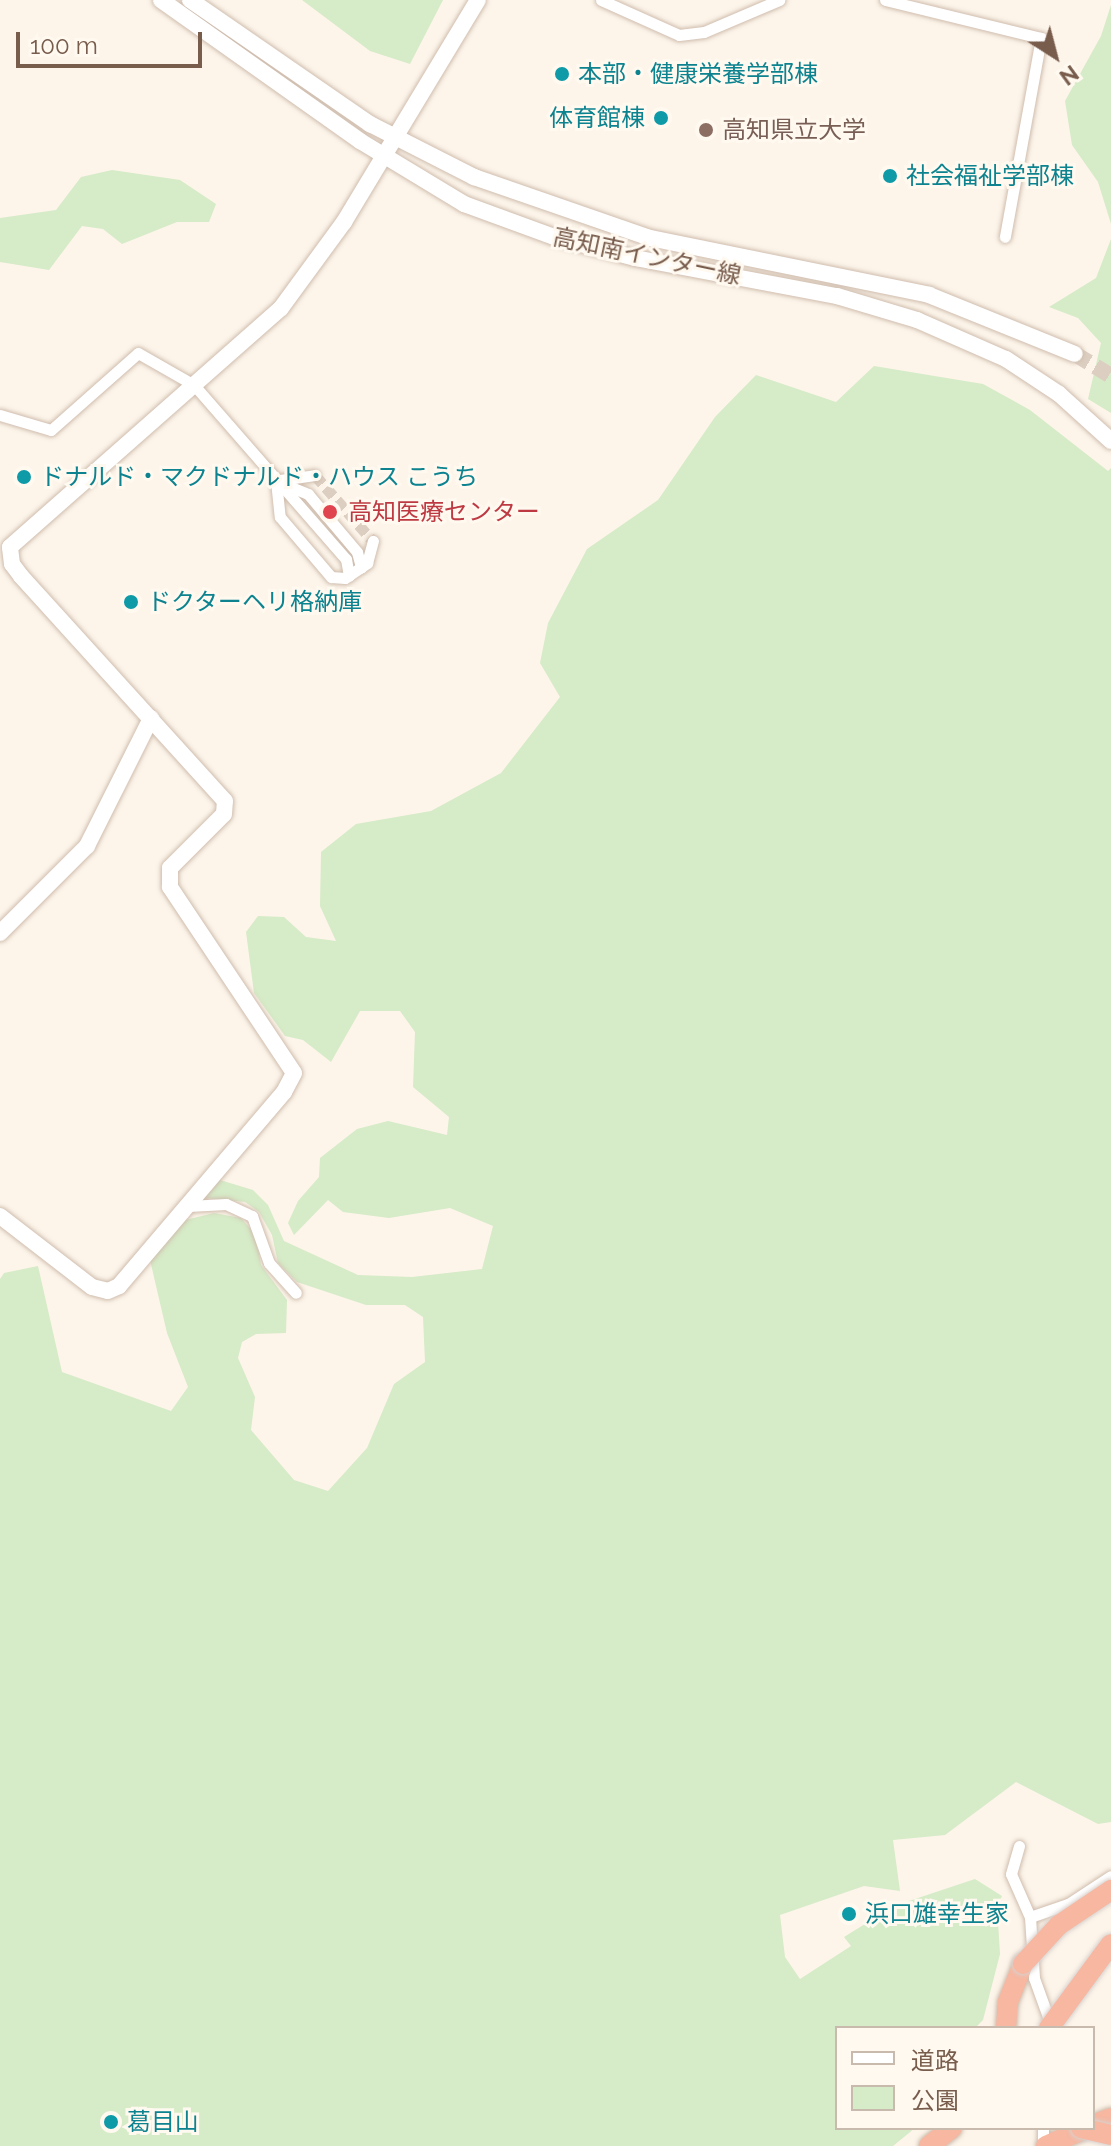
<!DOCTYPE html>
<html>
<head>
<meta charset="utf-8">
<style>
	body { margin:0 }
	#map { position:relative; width:1111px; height:2146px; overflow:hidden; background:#fdf5ea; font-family:Raleway,"Noto Sans JP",sans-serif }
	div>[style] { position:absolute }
	.green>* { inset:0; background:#d6ebc7 }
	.street-tunnel>* { height:11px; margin-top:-5.5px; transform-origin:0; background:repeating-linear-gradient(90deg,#dccfc2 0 11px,transparent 0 16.5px) }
	.secondary-tunnel>* { height:16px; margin-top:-8px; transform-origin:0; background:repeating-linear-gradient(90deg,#dccfc2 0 16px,transparent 0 24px) }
	.roads { filter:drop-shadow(0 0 2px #cfbdae) drop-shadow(0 0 2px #cfbdae) }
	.street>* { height:11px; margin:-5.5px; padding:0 5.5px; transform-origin:5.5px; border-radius:5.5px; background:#fff }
	.secondary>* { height:16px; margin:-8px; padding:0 8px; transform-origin:8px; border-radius:8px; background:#fff }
	.highway>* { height:20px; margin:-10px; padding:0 10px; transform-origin:10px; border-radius:10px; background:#f7b7a1 }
	.bridges { filter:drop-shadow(0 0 2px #d9d1cd) drop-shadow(0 0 2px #d9d1cd) }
	.highway-bridge>* { height:20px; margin:-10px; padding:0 10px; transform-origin:10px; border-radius:10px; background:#f7b7a1 }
	.dots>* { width:22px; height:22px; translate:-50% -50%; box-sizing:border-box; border:4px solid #fff9f0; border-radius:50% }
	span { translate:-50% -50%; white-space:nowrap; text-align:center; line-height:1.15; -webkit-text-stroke:6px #fff9f0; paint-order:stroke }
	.culture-label { font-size:24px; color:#0d838f }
	.left { translate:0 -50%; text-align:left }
	.right { translate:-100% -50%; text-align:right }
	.education-label { font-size:24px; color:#785e54 }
	.street-label { font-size:24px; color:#785c4c }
	.health-label { font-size:24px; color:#be3a42 }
	.legend { position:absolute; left:835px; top:2026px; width:260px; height:104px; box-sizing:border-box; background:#fff9f0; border:2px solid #c9baae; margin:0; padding:10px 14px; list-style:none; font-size:24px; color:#785c4c }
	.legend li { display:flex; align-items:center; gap:16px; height:40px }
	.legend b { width:40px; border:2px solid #c9baae }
	.north { position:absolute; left:1015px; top:16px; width:80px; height:80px; -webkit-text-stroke:6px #fff9f0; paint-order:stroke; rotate:144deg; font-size:22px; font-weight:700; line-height:32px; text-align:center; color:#785c4c }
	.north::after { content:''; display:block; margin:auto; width:28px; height:36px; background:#785c4c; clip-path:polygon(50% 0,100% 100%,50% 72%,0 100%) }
	.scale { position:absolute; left:16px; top:32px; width:186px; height:36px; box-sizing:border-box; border:4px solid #785c4c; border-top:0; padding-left:10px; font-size:24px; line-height:28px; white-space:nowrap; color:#785c4c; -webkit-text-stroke:6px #fff9f0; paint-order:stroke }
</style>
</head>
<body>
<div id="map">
	<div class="green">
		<i style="clip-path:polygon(302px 0,443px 0,410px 64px,370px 51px)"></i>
		<i style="clip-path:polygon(1111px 5px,1111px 224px,1098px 182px,1072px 145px,1065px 101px,1101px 36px)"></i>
		<i style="clip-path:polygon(112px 170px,180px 180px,216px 204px,209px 222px,177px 222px,122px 244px,103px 229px,82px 226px,49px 270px,0 262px,0 218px,56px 210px,81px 177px)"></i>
		<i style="clip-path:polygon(1111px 239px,1111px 413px,1088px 399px,1101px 343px,1078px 318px,1049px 307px,1096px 278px)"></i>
		<i style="clip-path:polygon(874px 366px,983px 384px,1030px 410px,1108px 471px,1111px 468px,1111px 1822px,1098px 1824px,1016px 1782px,945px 1835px,893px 1840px,900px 1891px,864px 1886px,780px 1915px,785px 1957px,800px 1979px,851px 1946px,844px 1937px,894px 1906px,975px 1879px,1002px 1896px,997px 1906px,1000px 1954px,983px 2020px,975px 2028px,837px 2028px,837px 2128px,915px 2128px,893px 2146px,0 2146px,0 1279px,4px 1273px,38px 1266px,62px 1372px,171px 1411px,188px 1387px,167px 1333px,150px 1260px,181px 1221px,214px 1213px,241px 1218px,256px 1235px,261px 1265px,287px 1300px,286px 1333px,256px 1334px,242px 1342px,238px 1358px,255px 1397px,251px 1430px,294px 1480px,328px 1491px,367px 1448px,394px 1384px,425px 1362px,423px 1317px,405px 1305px,366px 1305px,297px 1282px,278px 1263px,272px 1235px,259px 1212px,245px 1202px,205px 1198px,220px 1180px,253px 1190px,268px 1205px,284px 1241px,358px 1275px,412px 1277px,482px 1269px,493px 1226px,450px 1208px,389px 1218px,343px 1212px,328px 1200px,294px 1235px,288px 1223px,298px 1201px,319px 1177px,320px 1158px,357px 1129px,388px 1121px,447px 1135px,449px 1117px,413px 1087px,415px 1032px,400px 1011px,360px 1011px,331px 1062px,303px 1040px,285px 1036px,254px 993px,246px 932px,258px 916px,284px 917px,306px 937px,336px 941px,320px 906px,321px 852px,356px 824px,431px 811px,501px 773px,560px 697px,540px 663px,548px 623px,587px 549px,658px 500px,715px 417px,756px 375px,836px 402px)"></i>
	</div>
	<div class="street-tunnel">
		<i style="left:315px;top:475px;width:88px;rotate:48.7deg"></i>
	</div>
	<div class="secondary-tunnel">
		<i style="left:1075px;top:354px;width:42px;rotate:31.4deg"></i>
	</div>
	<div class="roads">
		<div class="street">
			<i style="left:601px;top:0;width:85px;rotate:24.2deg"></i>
			<i style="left:679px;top:35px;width:25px;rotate:-7deg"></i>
			<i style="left:704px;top:32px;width:82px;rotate:-23.1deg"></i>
			<i style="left:885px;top:0;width:161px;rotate:13.7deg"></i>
			<i style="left:1041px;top:38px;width:202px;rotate:100.3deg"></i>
			<i style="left:0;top:415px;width:53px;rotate:16.4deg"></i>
			<i style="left:51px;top:430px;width:116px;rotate:-41.5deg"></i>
			<i style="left:138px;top:353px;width:64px;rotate:29.7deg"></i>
			<i style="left:194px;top:385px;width:231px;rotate:48.9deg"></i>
			<i style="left:346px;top:559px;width:17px;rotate:80deg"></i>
			<i style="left:280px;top:480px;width:35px;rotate:-8deg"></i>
			<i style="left:276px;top:481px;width:36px;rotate:84deg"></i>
			<i style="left:280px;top:517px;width:79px;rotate:49.6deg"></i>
			<i style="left:331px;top:577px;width:14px;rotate:4deg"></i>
			<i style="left:345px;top:578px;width:27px;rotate:-34deg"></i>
			<i style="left:367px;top:563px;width:23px;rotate:-75deg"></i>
			<i style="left:276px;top:481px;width:35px;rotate:22deg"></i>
			<i style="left:308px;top:494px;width:76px;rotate:49.8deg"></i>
			<i style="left:357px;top:552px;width:16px;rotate:75deg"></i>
			<i style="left:188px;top:1206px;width:38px;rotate:-3deg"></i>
			<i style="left:226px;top:1204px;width:29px;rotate:25deg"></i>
			<i style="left:252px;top:1216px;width:50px;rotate:70.1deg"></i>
			<i style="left:269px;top:1263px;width:40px;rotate:48deg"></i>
			<i style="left:1019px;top:1846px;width:29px;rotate:106deg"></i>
			<i style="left:1011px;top:1874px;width:47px;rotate:66.2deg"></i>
			<i style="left:1030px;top:1917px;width:40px;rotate:-18.9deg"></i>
			<i style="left:1068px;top:1904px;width:51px;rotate:-33.1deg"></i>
			<i style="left:1030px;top:1917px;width:61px;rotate:86.2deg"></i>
			<i style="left:1034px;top:1978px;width:53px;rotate:70.2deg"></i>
			<i style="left:1043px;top:2146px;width:18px;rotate:-90deg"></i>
		</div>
		<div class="secondary">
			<i style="left:161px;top:0;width:244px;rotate:35.3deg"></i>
			<i style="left:360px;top:141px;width:122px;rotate:31.2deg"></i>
			<i style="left:464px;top:204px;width:96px;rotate:20.1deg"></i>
			<i style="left:554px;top:237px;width:84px;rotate:14.5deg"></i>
			<i style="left:635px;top:258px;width:206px;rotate:10.7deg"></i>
			<i style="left:837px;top:296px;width:84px;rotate:16.7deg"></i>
			<i style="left:917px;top:320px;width:97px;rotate:23.7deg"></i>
			<i style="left:1006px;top:359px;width:64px;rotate:33.4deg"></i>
			<i style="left:1059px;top:394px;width:70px;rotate:42.1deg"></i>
			<i style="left:190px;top:0;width:219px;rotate:34.6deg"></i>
			<i style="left:370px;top:124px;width:117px;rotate:27deg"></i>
			<i style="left:474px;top:177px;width:186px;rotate:19.1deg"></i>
			<i style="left:650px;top:238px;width:285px;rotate:11.5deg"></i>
			<i style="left:929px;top:295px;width:157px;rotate:22deg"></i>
			<i style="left:0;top:933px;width:123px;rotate:-45deg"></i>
			<i style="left:87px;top:846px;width:143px;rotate:-63.4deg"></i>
			<i style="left:0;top:1216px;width:116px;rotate:37.7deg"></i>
			<i style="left:92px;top:1287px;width:16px;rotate:14deg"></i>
			<i style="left:108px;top:1291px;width:12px;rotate:-24deg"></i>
			<i style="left:119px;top:1286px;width:255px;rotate:-49.6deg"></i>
			<i style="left:284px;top:1092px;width:21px;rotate:-62deg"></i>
			<i style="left:294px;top:1073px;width:224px;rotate:-123.7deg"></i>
			<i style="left:170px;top:887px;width:19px;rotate:-90deg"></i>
			<i style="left:170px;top:868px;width:76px;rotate:-45deg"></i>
			<i style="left:224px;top:814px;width:13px;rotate:-86deg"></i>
			<i style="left:225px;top:801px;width:304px;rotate:-132.2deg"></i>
			<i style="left:21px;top:576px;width:15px;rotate:-127deg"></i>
			<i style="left:12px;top:564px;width:17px;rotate:-97deg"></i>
			<i style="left:10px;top:547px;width:361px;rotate:-41.4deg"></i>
			<i style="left:281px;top:308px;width:107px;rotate:-53.8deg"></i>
			<i style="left:344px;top:222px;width:259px;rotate:-58.9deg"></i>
		</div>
		<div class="highway">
			<i style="left:1006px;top:2028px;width:26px;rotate:-86deg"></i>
			<i style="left:1008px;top:2002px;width:41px;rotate:-68.5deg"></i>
			<i style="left:1093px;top:2125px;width:19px;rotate:-21deg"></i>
			<i style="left:929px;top:2146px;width:29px;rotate:-38deg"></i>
			<i style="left:1046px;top:2146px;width:45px;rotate:-23.7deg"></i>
		</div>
	</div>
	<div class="bridges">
		<div class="highway-bridge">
			<i style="left:1023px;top:1964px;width:53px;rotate:-47.3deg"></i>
			<i style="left:1059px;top:1925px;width:63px;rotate:-33.9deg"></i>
			<i style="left:1049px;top:2028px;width:104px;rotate:-53.6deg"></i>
			<i style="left:1081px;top:2128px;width:31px;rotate:13deg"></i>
		</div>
	</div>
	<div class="dots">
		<i style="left:562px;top:74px;background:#0f9aa8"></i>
		<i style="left:661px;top:118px;background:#0f9aa8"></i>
		<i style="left:706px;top:130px;background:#8d6e63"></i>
		<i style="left:890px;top:176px;background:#0f9aa8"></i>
		<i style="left:24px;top:477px;background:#0f9aa8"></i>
		<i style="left:330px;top:512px;background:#e0444e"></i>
		<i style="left:131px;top:602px;background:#0f9aa8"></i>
		<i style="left:849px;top:1914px;background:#0f9aa8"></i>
		<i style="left:111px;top:2122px;background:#0f9aa8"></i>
	</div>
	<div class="culture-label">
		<span class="left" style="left:578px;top:74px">本部・健康栄養学部棟</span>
		<span class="right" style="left:645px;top:118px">体育館棟</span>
		<span class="left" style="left:906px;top:176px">社会福祉学部棟</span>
		<span class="left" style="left:40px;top:477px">ドナルド・マクドナルド・ハウス こうち</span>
		<span class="left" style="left:147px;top:602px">ドクターヘリ格納庫</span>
		<span class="left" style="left:865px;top:1914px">浜口雄幸生家</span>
		<span class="left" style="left:127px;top:2122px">葛目山</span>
	</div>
	<div class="education-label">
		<span class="left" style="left:722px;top:130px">高知県立大学</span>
	</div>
	<div class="street-label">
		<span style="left:647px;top:256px;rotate:12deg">高知南インター線</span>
	</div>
	<div class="health-label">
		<span class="left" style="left:348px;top:512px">高知医療センター</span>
	</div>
	<ul class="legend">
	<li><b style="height:10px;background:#fff"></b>道路</li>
	<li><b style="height:22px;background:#d6ebc7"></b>公園</li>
	</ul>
	<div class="north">N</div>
	<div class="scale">100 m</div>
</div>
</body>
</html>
